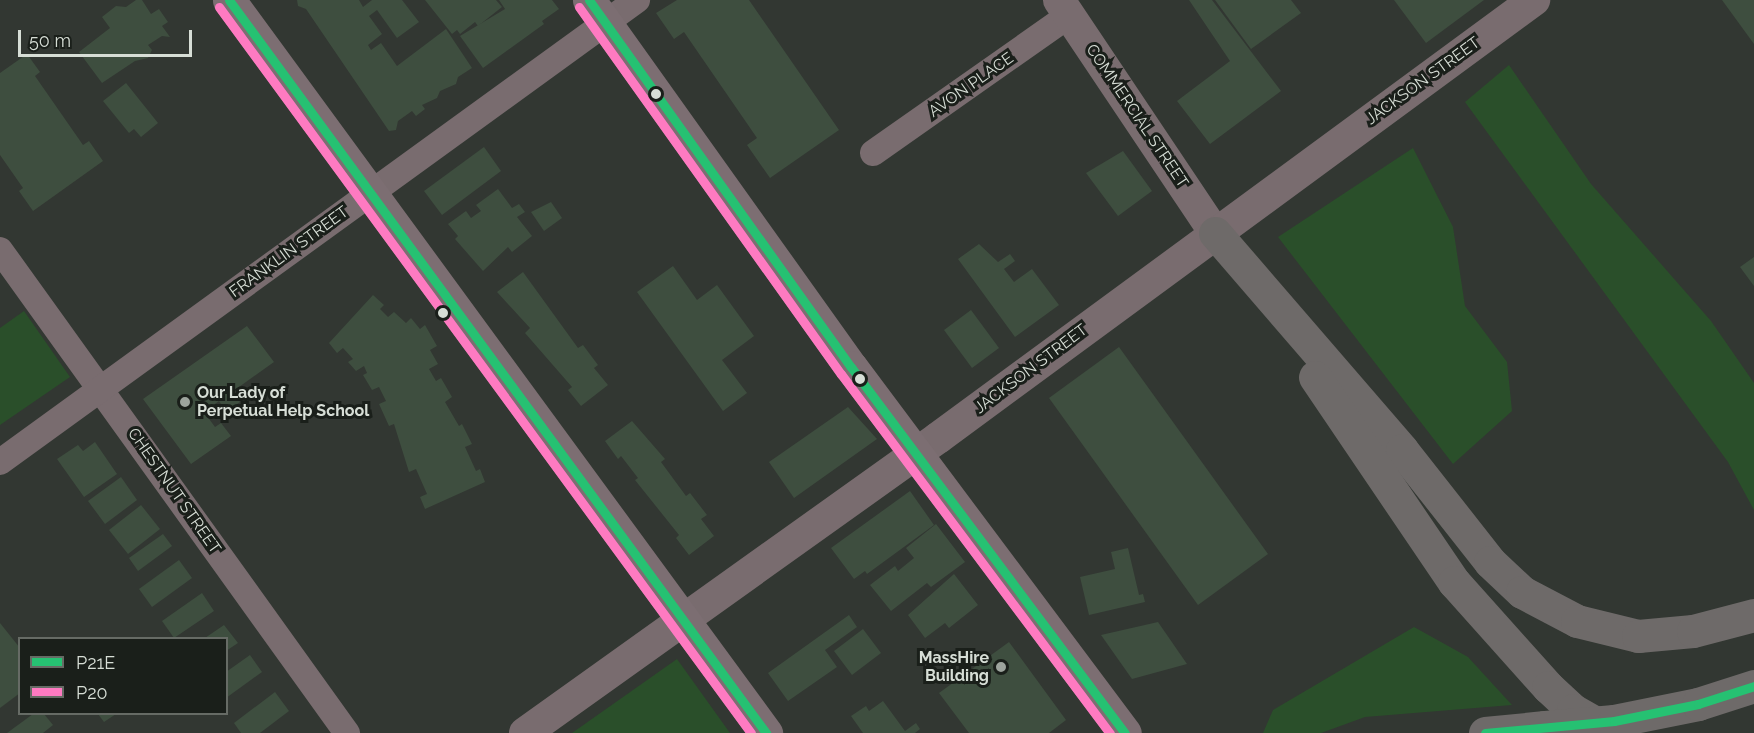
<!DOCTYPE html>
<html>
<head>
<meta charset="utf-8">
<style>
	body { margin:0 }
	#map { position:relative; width:1754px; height:733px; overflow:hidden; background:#323732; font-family:Raleway,sans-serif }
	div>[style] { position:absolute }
	.green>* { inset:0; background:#2a4f2a }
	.building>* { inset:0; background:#3e4e3f }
	.minor>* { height:26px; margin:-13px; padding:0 13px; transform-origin:13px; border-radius:13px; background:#796c6f }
	.tertiary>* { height:32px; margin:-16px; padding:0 16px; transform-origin:16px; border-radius:16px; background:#796c6f }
	.secondary>* { height:33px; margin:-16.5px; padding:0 16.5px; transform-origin:16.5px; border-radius:16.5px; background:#7c6e72 }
	.motorway>* { height:33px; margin:-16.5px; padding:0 16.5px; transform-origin:16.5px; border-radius:16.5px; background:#6e6a69 }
	.motorway-bridge>* { height:33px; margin:-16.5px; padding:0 16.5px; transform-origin:16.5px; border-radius:16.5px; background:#6e6a69 }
	.bus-1>* { height:9px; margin:-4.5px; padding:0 4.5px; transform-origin:4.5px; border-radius:4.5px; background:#26c172 }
	.bus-2>* { height:9px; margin:-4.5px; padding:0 4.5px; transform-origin:4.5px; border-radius:4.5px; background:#fe7ac1 }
	.dots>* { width:16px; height:16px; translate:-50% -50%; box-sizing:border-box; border:3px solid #1a1f1a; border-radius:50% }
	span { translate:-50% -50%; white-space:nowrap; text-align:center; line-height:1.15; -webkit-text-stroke:6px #1a1f1a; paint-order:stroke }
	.street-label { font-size:16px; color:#d7ded6 }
	.poi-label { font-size:16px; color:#d7ded6; font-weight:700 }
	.left { translate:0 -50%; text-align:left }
	.right { translate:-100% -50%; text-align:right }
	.legend { position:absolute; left:18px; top:637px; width:210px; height:78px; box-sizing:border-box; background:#1a1f1a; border:2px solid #666b65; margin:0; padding:8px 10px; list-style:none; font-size:18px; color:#d7ded6 }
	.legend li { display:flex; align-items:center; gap:12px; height:30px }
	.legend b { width:30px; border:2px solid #666b65 }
	.scale { position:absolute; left:18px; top:30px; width:174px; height:27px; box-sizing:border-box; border:3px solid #d7ded6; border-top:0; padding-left:8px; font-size:18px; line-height:21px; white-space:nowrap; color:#d7ded6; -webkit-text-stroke:4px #1a1f1a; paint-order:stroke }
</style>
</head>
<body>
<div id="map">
	<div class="green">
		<i style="clip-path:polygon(1509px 65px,1591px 184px,1711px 321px,1754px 383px,1754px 510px,1728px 462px,1465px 102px)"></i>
		<i style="clip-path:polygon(1413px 148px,1453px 227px,1465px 306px,1507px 362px,1512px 411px,1453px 464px,1278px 237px)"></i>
		<i style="clip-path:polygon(24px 311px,70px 377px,0 425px,0 328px)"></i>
		<i style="clip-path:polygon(1414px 627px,1468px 657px,1512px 705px,1365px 717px,1321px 733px,1263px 733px,1273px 710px)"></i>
		<i style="clip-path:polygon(677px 659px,730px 733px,572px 733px)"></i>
	</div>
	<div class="building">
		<i style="clip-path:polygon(136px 0,142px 0,151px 14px,159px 9px,168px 22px,162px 26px,170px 37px,162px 36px,148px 45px,152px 50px,148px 58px,135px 61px,102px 83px,79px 52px,110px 28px,102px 17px,116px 6px,126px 7px)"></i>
		<i style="clip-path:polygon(297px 0,359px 0,363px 7px,372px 0,402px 0,419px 22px,397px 38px,377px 10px,369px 16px,382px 34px,368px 45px,371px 50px,381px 43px,397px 66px,446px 29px,472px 68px,458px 77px,456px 84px,440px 91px,437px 98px,422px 105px,425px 109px,416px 116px,412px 111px,398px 121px,396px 130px,389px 131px,306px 9px,298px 6px)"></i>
		<i style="clip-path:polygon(425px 0,496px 0,502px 7px,478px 26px,475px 22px,460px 34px,457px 30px,452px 34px)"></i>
		<i style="clip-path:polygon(499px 0,552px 0,559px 9px,542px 21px,544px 24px,483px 68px,460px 36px,505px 9px)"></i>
		<i style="clip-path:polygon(677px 0,749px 0,839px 130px,770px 178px,747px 145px,757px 138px,684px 32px,674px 39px,656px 13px)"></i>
		<i style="clip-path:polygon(1189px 0,1212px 0,1281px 91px,1210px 144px,1177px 101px,1230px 61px)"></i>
		<i style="clip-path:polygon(1215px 0,1291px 0,1301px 13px,1251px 49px)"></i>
		<i style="clip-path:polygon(1394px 0,1484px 0,1426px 43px)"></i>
		<i style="clip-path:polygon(1722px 0,1754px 0,1754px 44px)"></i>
		<i style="clip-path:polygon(27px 54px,40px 72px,35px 76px,83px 145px,89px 141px,103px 161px,33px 211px,19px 191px,23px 188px,0 155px,0 73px)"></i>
		<i style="clip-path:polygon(126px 83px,158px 123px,141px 137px,134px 129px,129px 133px,103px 101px)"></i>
		<i style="clip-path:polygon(484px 147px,501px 171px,442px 215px,424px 191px)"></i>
		<i style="clip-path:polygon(1123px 151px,1152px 191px,1118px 216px,1086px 173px)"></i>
		<i style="clip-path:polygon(498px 189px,512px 208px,519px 204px,525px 212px,517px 217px,532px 236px,512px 252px,508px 247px,483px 271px,455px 239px,458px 236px,448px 224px,466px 211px,471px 218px,481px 211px,476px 205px)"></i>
		<i style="clip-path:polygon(551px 202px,562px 218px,544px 231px,531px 212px)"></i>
		<i style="clip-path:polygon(979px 244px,998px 262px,1010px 254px,1015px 261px,1004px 269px,1014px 282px,1032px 269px,1059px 305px,1015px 337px,958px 259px)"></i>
		<i style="clip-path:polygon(1754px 257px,1754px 286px,1740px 267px)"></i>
		<i style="clip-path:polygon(673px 266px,697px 300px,717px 285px,754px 336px,722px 360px,747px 393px,723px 411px,637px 292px)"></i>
		<i style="clip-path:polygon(523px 272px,578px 348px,583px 345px,598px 365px,594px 368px,608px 385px,581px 406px,568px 390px,572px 387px,525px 333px,530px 328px,497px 292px)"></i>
		<i style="clip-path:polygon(373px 295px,384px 305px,380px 309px,388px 317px,394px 312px,406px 323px,411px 318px,420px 329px,425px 325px,437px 346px,430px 350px,438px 364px,429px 369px,436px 381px,441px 378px,452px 397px,445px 402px,459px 426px,462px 424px,472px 444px,465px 447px,476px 471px,480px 469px,485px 482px,425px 509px,420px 497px,427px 494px,416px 469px,409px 472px,394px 424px,389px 426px,379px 404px,386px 401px,379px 387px,372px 390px,363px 375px,367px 373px,364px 366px,356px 371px,348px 362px,353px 359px,343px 348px,337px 353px,329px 343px)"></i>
		<i style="clip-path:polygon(971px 310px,999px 348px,972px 368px,944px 330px)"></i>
		<i style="clip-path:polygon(247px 326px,274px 362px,232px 392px,240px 402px,226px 412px,219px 401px,204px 412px,215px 427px,221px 423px,231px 436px,191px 464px,143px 399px)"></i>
		<i style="clip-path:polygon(1119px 347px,1268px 554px,1198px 605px,1049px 398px)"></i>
		<i style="clip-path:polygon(848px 407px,877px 439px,794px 498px,769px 462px)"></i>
		<i style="clip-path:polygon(632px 421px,665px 459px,661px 462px,686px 496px,690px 493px,707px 515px,701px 519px,714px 536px,689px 555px,676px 538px,679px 535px,635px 480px,638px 478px,621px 456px,618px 459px,605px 441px)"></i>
		<i style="clip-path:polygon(95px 442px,117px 474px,84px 497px,57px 459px,78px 445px,83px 451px)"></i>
		<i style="clip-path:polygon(121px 477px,137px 500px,105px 524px,88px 501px)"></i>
		<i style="clip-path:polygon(910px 491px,934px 525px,867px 574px,865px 571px,854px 579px,831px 548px)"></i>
		<i style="clip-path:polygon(141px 505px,160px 529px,128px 554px,109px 530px)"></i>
		<i style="clip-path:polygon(936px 524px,965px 562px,931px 587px,927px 583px,891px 611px,870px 585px,895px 566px,898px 571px,914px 558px,906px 548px)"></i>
		<i style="clip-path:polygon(163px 534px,172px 546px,138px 571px,129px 558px)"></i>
		<i style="clip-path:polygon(1128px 548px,1139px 595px,1143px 594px,1145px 602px,1089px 615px,1080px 577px,1115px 569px,1111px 552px)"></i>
		<i style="clip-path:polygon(179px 560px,192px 578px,152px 607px,139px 589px)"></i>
		<i style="clip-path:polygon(954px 574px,978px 605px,949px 628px,945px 623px,925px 638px,908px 615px)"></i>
		<i style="clip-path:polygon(202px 593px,214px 611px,174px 638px,162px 621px)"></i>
		<i style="clip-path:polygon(849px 615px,857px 627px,825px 650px,837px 667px,788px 701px,768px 673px)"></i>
		<i style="clip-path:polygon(1158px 622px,1187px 664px,1132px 679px,1101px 635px)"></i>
		<i style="clip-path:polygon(0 623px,20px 648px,20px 693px,0 708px)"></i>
		<i style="clip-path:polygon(224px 625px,238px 643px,226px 651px,226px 638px,205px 638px)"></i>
		<i style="clip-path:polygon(863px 629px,881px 653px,852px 675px,834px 651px)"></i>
		<i style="clip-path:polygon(1009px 642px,1066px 720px,1049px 733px,969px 733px,939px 693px)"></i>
		<i style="clip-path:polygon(250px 655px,262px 672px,226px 698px,226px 672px)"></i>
		<i style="clip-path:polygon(275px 692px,289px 711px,260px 733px,241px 733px,234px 723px)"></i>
		<i style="clip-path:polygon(883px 701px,905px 731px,916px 723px,920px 729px,915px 733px,863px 733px,851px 716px,866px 706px,869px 711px)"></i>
		<i style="clip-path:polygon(33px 714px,44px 714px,53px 725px,43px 733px,7px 733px)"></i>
		<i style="clip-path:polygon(98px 714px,116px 714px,104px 722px)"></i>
	</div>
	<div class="minor">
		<i style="left:873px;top:153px;width:240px;rotate:-35.1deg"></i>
		<i style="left:0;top:250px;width:595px;rotate:54.31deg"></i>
		<i style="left:0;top:462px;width:787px;rotate:-35.95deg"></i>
	</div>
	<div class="tertiary">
		<i style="left:1059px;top:0;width:280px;rotate:56.2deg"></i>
		<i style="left:525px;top:733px;width:508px;rotate:-35.54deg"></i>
		<i style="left:938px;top:438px;width:740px;rotate:-36.31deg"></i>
	</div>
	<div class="secondary">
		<i style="left:229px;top:0;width:909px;rotate:53.77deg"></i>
		<i style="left:589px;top:0;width:451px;rotate:54.5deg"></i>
		<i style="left:851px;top:367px;width:457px;rotate:53.2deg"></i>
	</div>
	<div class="motorway">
		<i style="left:1215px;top:233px;width:286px;rotate:49.2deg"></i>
		<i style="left:1402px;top:450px;width:142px;rotate:51.8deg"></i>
		<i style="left:1490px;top:562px;width:44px;rotate:43.2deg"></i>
		<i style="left:1522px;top:592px;width:62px;rotate:27.8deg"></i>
		<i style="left:1577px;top:621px;width:63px;rotate:13.8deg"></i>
		<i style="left:1638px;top:636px;width:55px;rotate:-5.2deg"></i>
		<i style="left:1693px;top:631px;width:63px;rotate:-14.7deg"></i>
		<i style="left:1315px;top:377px;width:248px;rotate:55.9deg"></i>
		<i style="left:1454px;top:582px;width:141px;rotate:48.2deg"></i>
		<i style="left:1548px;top:687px;width:34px;rotate:43deg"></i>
		<i style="left:1573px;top:710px;width:43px;rotate:29.6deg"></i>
		<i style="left:1485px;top:733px;width:60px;rotate:-5.7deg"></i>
	</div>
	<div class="motorway-bridge">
		<i style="left:1545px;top:727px;width:69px;rotate:-5deg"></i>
		<i style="left:1614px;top:721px;width:86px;rotate:-11.4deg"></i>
		<i style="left:1698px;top:704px;width:59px;rotate:-17.8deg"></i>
	</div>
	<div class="bus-1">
		<i style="left:229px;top:0;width:909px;rotate:53.77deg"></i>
		<i style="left:589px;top:0;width:451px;rotate:54.5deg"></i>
		<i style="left:851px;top:367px;width:457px;rotate:53.2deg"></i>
		<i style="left:1485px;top:733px;width:130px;rotate:-5.3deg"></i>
		<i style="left:1614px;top:721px;width:86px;rotate:-11.4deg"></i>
		<i style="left:1698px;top:704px;width:59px;rotate:-17.8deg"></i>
	</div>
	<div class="bus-2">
		<i style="left:219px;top:7px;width:900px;rotate:53.77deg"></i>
		<i style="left:579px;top:7px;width:451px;rotate:54.5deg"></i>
		<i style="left:841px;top:374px;width:449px;rotate:53.2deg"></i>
	</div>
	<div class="dots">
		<i style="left:656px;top:94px;background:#d7ded6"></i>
		<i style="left:443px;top:313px;background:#d7ded6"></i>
		<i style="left:860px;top:379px;background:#d7ded6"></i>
		<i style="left:185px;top:402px;background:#9da49d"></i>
		<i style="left:1001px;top:667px;background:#9da49d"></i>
	</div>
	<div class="street-label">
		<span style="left:1423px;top:81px;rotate:-36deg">JACKSON STREET</span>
		<span style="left:971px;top:85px;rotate:-35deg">AVON PLACE</span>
		<span style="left:1137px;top:116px;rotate:56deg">COMMERCIAL STREET</span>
		<span style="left:289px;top:252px;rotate:-36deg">FRANKLIN STREET</span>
		<span style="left:1031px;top:369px;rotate:-37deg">JACKSON STREET</span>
		<span style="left:174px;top:491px;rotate:55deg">CHESTNUT STREET</span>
	</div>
	<div class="poi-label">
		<span class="left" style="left:197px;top:402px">Our Lady of<br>Perpetual Help School</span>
		<span class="right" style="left:989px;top:667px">MassHire<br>Building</span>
	</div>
	<ul class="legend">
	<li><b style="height:8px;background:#26c172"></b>P21E</li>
	<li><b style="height:8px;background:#fe7ac1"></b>P20</li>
	</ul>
	<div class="scale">50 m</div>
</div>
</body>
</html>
